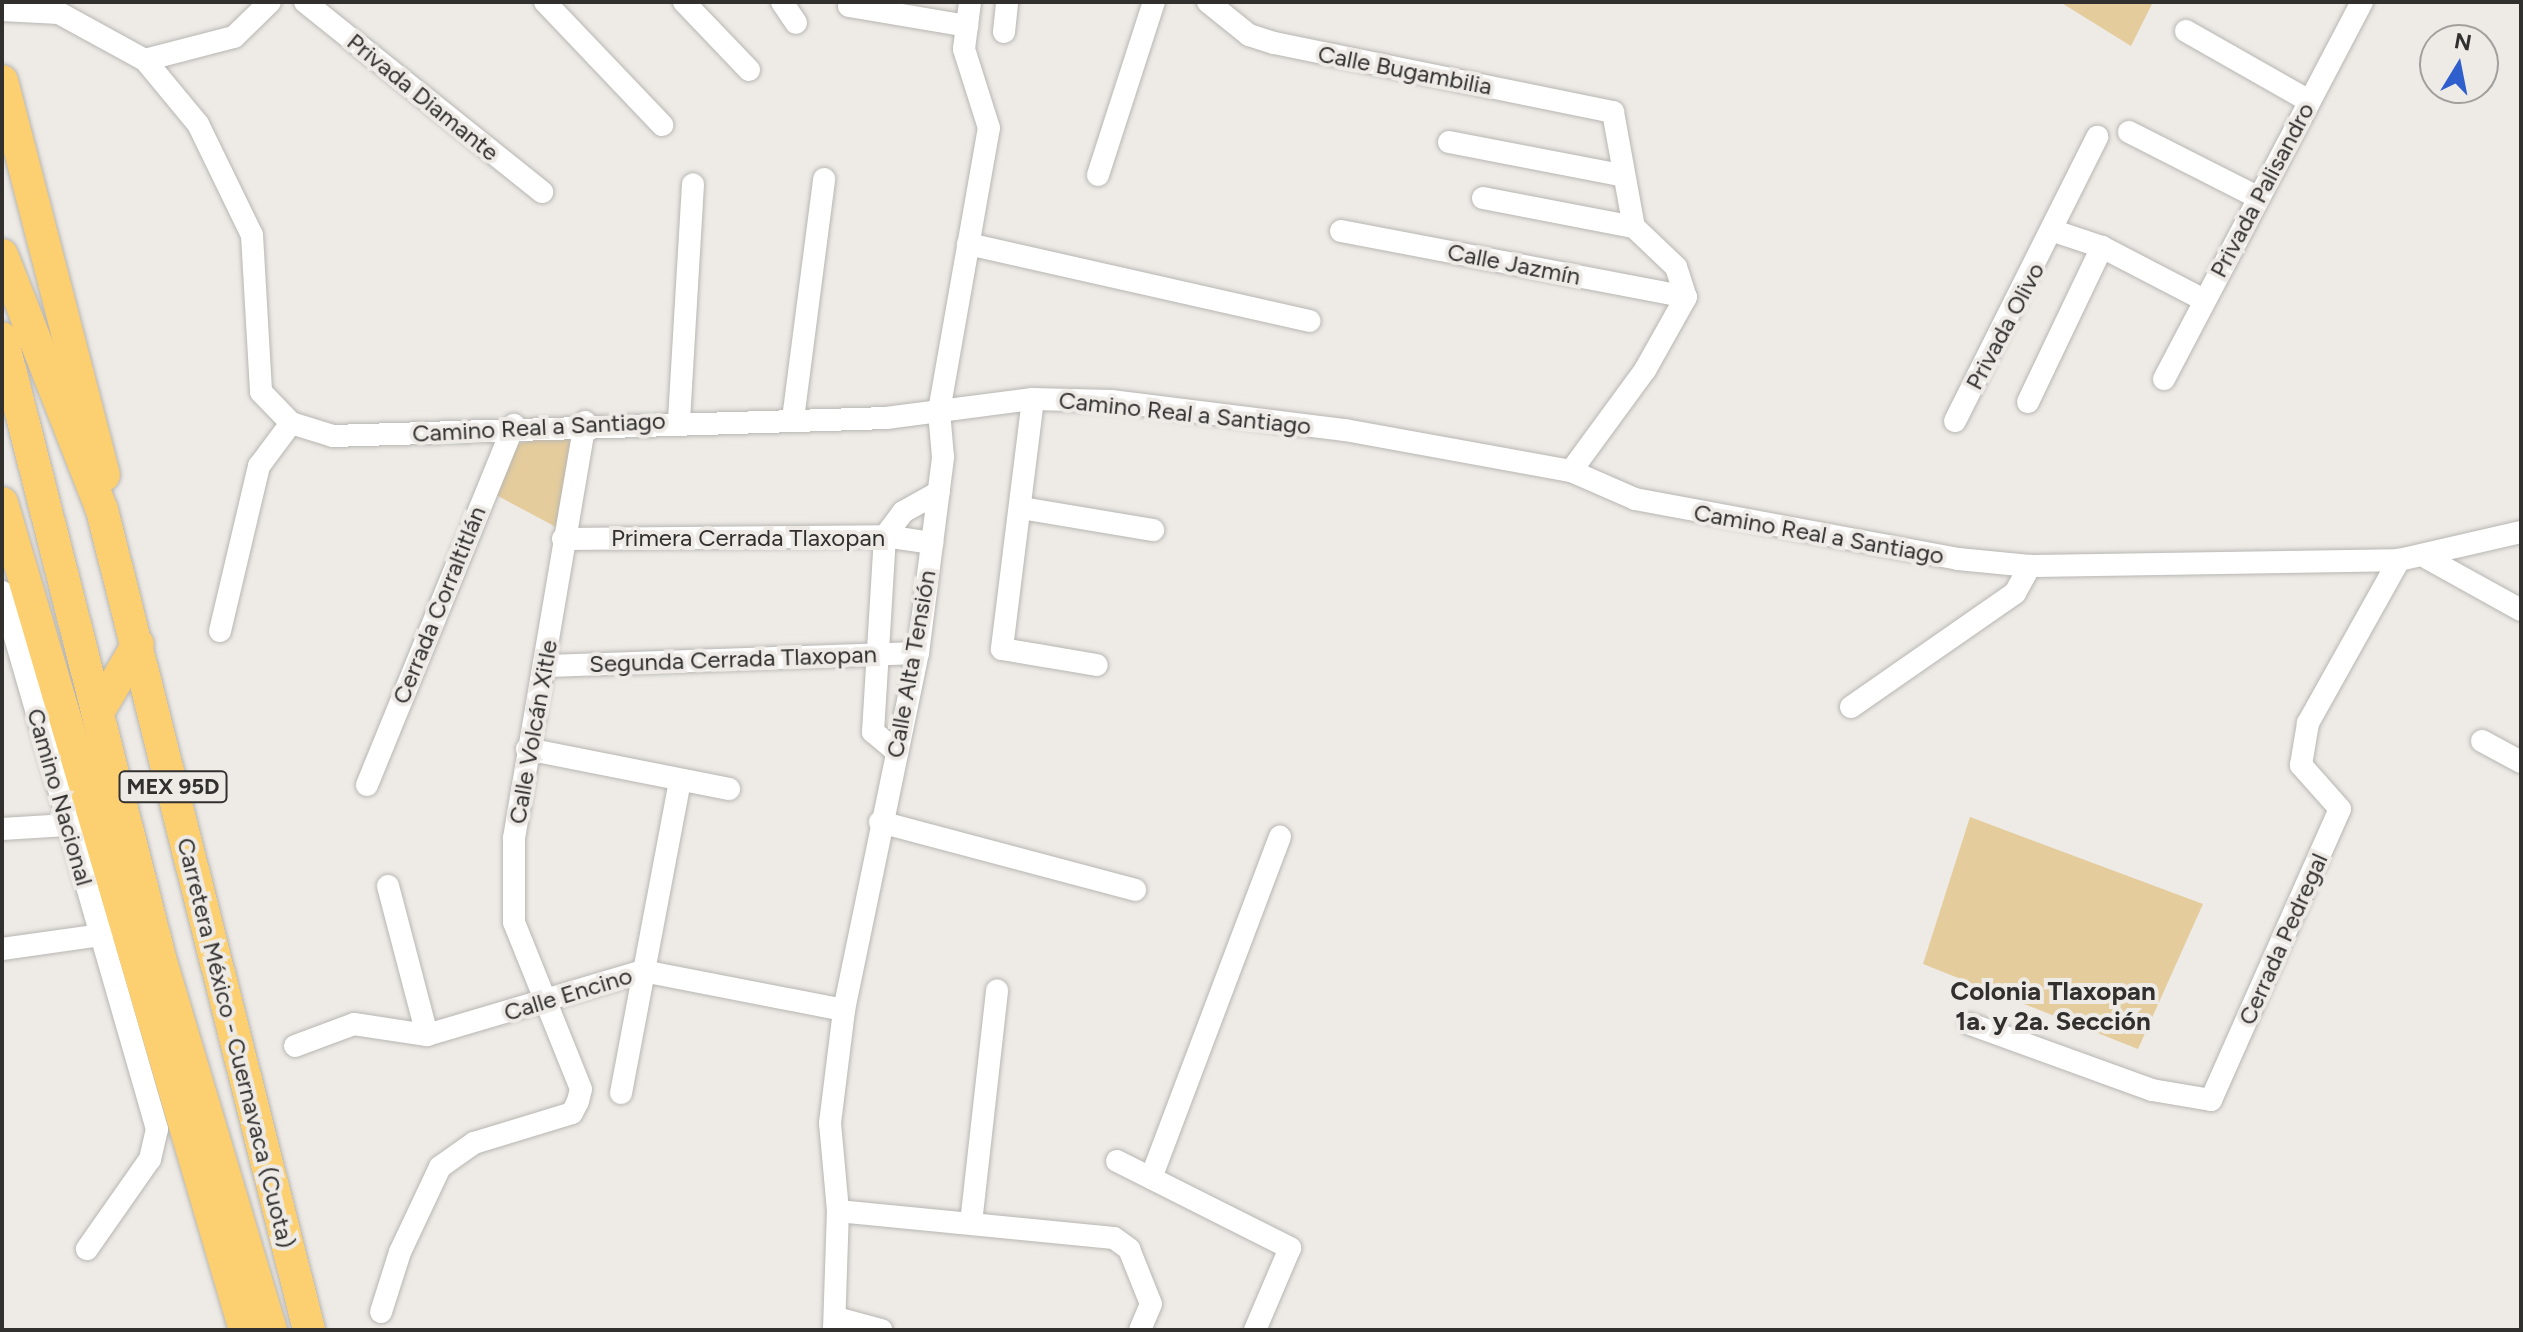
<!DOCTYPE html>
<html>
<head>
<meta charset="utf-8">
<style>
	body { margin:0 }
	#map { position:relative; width:2523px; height:1332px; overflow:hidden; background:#eeebe7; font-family:Figtree,sans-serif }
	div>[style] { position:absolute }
	.green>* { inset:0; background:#e4cc9d }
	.roads { filter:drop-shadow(0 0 2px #b8b6b2) drop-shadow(0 0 2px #b8b6b2) }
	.minor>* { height:22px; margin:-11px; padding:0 11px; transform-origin:11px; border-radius:11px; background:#fff }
	.highway>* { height:32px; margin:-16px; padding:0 16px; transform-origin:16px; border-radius:16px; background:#fccf71 }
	span { translate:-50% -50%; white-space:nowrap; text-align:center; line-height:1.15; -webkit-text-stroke:8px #eeebe7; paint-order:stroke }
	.shield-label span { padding:2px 6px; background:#eeebe7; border:2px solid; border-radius:6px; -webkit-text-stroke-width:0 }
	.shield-label { font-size:22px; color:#31302f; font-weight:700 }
	.street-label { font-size:24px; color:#31302f }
	.neighbourhood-label { font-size:26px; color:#31302f; font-weight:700 }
	.frame { position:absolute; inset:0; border:4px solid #31302f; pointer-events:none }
	.north { position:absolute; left:2419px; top:24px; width:80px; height:80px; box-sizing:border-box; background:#eeebe7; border:2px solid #a2a09d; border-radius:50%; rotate:10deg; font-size:22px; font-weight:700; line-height:32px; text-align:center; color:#31302f }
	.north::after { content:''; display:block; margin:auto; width:28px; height:36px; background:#2f5ecd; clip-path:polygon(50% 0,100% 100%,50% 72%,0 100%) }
</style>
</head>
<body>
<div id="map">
	<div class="green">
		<i style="clip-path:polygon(2060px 2px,2153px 2px,2131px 46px)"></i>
		<i style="clip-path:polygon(579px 430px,556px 527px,496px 495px,512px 445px)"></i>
		<i style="clip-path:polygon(1970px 817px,2203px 904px,2138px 1049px,1923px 964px)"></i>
	</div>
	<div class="roads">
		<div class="minor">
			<i style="left:305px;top:2px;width:304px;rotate:38.7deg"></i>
			<i style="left:545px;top:2px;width:170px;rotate:46.4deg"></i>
			<i style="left:684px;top:2px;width:94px;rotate:46.3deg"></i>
			<i style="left:782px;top:2px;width:25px;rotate:56deg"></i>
			<i style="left:1208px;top:2px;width:53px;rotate:38.8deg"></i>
			<i style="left:1249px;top:35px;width:26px;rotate:18deg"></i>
			<i style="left:1274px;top:43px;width:346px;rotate:11.5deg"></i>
			<i style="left:1613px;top:112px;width:117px;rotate:79.7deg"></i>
			<i style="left:1634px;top:227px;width:58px;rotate:43.6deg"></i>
			<i style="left:1676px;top:267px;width:32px;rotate:72deg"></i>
			<i style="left:1686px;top:297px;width:84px;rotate:119.3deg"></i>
			<i style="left:1645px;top:370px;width:125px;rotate:126.2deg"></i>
			<i style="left:849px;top:6px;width:120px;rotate:9.6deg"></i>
			<i style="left:2px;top:10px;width:57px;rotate:3deg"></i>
			<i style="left:59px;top:13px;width:98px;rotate:28.7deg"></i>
			<i style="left:145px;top:60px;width:83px;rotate:50.4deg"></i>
			<i style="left:198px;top:124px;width:123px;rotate:64.1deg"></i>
			<i style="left:252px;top:235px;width:157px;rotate:86.7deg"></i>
			<i style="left:261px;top:392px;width:43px;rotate:45.9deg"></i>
			<i style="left:291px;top:423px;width:44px;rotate:17.2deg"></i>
			<i style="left:333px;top:436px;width:553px;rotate:-1.86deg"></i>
			<i style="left:886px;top:418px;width:148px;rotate:-7.4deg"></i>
			<i style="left:1033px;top:399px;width:78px;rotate:1.5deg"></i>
			<i style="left:1111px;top:401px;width:236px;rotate:7.1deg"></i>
			<i style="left:1345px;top:430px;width:230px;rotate:10.3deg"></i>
			<i style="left:1571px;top:471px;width:70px;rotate:23.6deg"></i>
			<i style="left:1635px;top:499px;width:329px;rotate:10.5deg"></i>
			<i style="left:1958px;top:559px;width:72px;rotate:5.6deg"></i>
			<i style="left:2030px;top:566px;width:369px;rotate:-0.9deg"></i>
			<i style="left:2399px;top:560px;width:125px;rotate:-12.9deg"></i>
			<i style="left:2186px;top:31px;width:142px;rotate:29.6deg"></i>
			<i style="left:1004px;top:32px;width:30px;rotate:-84deg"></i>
			<i style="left:145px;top:60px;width:92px;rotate:-14.5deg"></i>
			<i style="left:234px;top:37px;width:50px;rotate:-44.2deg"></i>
			<i style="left:2129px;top:132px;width:144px;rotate:26.9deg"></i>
			<i style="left:1449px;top:142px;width:175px;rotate:10.9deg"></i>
			<i style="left:1098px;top:175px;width:182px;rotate:-72.1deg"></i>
			<i style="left:1483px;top:198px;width:154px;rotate:10.9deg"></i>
			<i style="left:1341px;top:231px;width:351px;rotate:10.8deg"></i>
			<i style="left:2054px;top:231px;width:51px;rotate:18.4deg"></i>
			<i style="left:2102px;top:247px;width:115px;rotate:27.5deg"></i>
			<i style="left:968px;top:244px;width:350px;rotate:12.7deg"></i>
			<i style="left:2164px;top:379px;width:426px;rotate:-62.3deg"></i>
			<i style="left:1033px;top:399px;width:252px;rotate:97.1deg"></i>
			<i style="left:1002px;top:649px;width:96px;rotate:9.6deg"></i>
			<i style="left:2028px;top:402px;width:172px;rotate:-64.5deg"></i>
			<i style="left:793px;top:419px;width:242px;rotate:-82.6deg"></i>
			<i style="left:679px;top:420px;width:236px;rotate:-86.6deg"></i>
			<i style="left:1955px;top:421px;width:318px;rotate:-63.4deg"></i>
			<i style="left:1021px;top:508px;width:134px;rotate:9.5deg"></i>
			<i style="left:563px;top:539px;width:322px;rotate:-0.5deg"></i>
			<i style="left:885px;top:536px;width:48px;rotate:8.5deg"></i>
			<i style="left:2427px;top:558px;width:107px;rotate:29deg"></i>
			<i style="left:2px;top:592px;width:559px;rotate:73.9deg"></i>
			<i style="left:157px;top:1129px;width:31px;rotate:103deg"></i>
			<i style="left:150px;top:1159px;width:110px;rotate:125deg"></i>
			<i style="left:220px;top:631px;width:170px;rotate:-76.7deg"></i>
			<i style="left:259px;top:466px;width:54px;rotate:-53.3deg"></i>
			<i style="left:548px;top:666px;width:370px;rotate:-2deg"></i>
			<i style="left:1851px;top:707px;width:200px;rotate:-34.8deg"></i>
			<i style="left:2015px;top:593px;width:31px;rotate:-61deg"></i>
			<i style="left:2482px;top:741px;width:44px;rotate:28.3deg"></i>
			<i style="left:527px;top:749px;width:206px;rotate:11.2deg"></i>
			<i style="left:896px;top:751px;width:30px;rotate:-140deg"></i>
			<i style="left:873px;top:732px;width:196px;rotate:-86.5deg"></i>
			<i style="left:885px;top:536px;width:30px;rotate:-53deg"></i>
			<i style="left:903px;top:512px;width:41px;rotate:-29.1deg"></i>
			<i style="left:367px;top:785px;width:389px;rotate:-67.8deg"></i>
			<i style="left:880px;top:822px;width:264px;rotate:14.9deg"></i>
			<i style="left:2px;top:829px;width:65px;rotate:-3.5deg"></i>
			<i style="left:388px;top:886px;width:154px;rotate:75.3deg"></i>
			<i style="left:2px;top:949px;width:101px;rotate:-8deg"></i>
			<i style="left:1970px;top:1024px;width:194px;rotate:19.9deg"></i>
			<i style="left:2152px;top:1090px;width:60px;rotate:9.6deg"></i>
			<i style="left:2211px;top:1100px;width:318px;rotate:-66.1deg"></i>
			<i style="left:2340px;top:809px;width:59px;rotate:-131.6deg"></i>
			<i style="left:2301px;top:765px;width:43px;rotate:-80.5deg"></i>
			<i style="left:2308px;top:723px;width:187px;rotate:-60.8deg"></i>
			<i style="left:295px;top:1046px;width:63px;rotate:-20.4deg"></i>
			<i style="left:354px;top:1024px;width:74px;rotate:8.6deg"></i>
			<i style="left:427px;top:1035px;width:225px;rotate:-16.5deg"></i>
			<i style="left:643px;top:971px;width:205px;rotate:11deg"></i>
			<i style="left:621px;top:1093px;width:318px;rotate:-79.3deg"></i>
			<i style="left:1117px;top:1161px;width:194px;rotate:26.7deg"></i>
			<i style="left:1290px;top:1248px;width:89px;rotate:113.1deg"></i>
			<i style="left:1151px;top:1178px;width:365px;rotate:-69.3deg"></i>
			<i style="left:838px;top:1211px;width:277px;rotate:5.6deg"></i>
			<i style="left:1114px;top:1238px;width:19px;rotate:36deg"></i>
			<i style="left:1129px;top:1249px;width:59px;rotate:68.2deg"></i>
			<i style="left:1151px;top:1304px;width:28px;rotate:113deg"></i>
			<i style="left:971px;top:1223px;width:234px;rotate:-83.6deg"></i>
			<i style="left:381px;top:1312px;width:63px;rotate:-72.4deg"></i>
			<i style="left:400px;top:1252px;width:94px;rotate:-64.8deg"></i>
			<i style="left:440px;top:1167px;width:42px;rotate:-35.2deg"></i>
			<i style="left:474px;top:1143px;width:102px;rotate:-17deg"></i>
			<i style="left:572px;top:1113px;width:13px;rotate:-63deg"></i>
			<i style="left:578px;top:1101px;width:12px;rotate:-76deg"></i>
			<i style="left:581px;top:1089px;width:180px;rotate:-111.9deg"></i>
			<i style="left:514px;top:922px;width:84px;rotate:-90deg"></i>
			<i style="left:514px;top:838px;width:422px;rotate:-80.3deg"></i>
			<i style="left:836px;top:1318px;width:47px;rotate:14.9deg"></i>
			<i style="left:834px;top:1330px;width:119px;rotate:-88.1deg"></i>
			<i style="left:838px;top:1211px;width:88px;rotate:-95.2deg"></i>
			<i style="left:830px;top:1123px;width:114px;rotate:-82.9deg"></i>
			<i style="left:844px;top:1010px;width:365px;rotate:-78.3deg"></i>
			<i style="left:918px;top:653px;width:198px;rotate:-82.7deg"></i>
			<i style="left:943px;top:457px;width:46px;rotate:-95deg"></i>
			<i style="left:939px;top:411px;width:287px;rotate:-80deg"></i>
			<i style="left:989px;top:128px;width:83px;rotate:-107.6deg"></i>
			<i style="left:964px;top:49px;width:47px;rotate:-82.7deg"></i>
		</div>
		<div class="highway">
			<i style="left:2px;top:81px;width:407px;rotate:75.5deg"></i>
			<i style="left:2px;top:255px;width:274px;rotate:68.6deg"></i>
			<i style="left:102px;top:510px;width:846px;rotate:75.83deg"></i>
			<i style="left:2px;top:338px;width:640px;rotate:75.7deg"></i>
			<i style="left:160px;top:958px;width:388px;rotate:73.4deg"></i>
			<i style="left:2px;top:503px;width:862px;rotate:73.63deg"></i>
			<i style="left:103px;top:704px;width:69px;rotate:-59.7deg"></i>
		</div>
	</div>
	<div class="shield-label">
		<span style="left:173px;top:787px">MEX 95D</span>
	</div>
	<div class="street-label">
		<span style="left:1405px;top:70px;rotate:11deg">Calle Bugambilia</span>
		<span style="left:423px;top:97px;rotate:39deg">Privada Diamante</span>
		<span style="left:2262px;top:190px;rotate:-62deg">Privada Palisandro</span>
		<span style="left:1514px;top:264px;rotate:11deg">Calle Jazmín</span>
		<span style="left:2005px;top:326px;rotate:-62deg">Privada Olivo</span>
		<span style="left:1185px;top:413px;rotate:6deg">Camino Real a Santiago</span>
		<span style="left:539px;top:427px;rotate:-3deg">Camino Real a Santiago</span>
		<span style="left:1819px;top:534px;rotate:10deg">Camino Real a Santiago</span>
		<span style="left:748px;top:538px">Primera Cerrada Tlaxopan</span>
		<span style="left:439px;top:605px;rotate:-68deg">Cerrada Corraltitlán</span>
		<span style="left:733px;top:659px;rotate:-2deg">Segunda Cerrada Tlaxopan</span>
		<span style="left:911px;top:664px;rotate:-80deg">Calle Alta Tensión</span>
		<span style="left:533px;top:732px;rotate:-80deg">Calle Volcán Xitle</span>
		<span style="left:60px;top:797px;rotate:74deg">Camino Nacional</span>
		<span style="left:2283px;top:939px;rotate:-66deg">Cerrada Pedregal</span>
		<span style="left:568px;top:994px;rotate:-17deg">Calle Encino</span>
		<span style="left:236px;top:1043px;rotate:76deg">Carretera México - Cuernavaca (Cuota)</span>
	</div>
	<div class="neighbourhood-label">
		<span style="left:2053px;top:1007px">Colonia Tlaxopan<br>1a. y 2a. Sección</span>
	</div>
	<div class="frame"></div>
	<div class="north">N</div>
</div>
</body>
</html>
